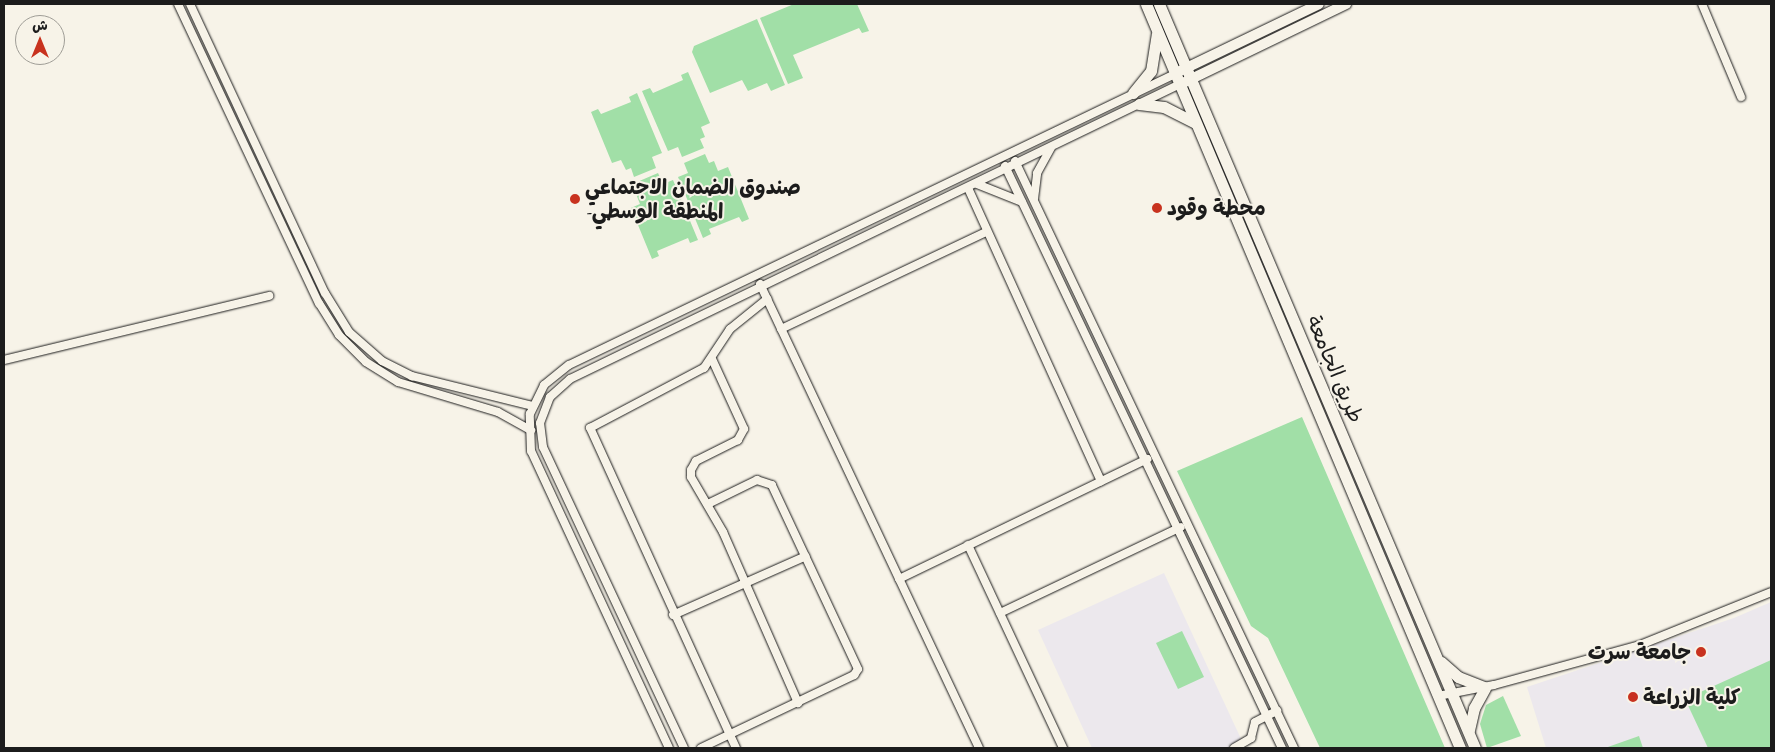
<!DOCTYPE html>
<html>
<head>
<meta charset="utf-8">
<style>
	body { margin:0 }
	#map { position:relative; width:1775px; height:752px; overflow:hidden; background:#f7f3e8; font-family:Caveat,"Playpen Sans Arabic",sans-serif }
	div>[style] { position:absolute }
	.built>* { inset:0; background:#ece8ed }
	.green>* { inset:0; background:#a1dfa7 }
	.roads { filter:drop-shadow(0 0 1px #1c1c1c) drop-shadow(0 0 1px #1c1c1c) }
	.minor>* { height:8px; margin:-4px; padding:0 4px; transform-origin:4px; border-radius:4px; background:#f7f3e8 }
	.major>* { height:10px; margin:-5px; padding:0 5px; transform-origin:5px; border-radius:5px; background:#f7f3e8 }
	.highway>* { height:11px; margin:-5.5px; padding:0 5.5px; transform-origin:5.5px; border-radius:5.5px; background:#f7f3e8 }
	.dots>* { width:14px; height:14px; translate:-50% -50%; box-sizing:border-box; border:2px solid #f7f3e8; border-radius:50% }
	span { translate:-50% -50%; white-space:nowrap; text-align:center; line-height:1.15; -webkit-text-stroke:4px #f7f3e8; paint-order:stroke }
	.poi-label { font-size:21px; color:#1c1c1c; font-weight:700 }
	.left { translate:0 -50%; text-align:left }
	.right { translate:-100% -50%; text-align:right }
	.street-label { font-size:21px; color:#1c1c1c }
	.frame { position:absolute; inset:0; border:5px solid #1c1c1c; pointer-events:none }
	.north { position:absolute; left:15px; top:15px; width:50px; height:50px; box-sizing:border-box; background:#f7f3e8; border:1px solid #9f9d96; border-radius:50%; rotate:0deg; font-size:14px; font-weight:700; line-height:20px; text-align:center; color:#1c1c1c }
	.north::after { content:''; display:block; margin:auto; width:18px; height:22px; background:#c8321e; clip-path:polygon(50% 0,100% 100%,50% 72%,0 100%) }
</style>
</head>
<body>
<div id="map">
	<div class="built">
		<i style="clip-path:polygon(1164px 573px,1242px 741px,1226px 748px,1092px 748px,1038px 630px)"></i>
		<i style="clip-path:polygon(1771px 602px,1771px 748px,1546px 748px,1527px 687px,1734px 618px)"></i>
	</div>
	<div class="green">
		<i style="clip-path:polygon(794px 4px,857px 4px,869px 31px,862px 33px,859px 28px,793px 55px,803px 78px,788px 84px,760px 18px)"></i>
		<i style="clip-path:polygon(757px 19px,785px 85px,771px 91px,767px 83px,748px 91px,742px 80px,710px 93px,692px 52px,694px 46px)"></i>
		<i style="clip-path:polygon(688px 72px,710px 123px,701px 127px,705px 137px,700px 139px,704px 148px,682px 157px,678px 147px,668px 151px,642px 91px,650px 88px,653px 93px,683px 80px,681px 75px)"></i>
		<i style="clip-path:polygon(637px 93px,662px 153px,652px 157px,656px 168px,634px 177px,631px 168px,626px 170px,621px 160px,612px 163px,591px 112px,598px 109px,601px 114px,631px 102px,629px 97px)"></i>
		<i style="clip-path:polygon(705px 154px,709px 163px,714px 161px,718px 171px,728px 167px,749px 219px,742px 222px,739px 217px,709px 229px,711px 234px,703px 238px,678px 177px,688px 173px,684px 163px)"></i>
		<i style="clip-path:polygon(658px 173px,663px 184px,673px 180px,698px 240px,690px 243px,688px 238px,657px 251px,659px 256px,652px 259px,631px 208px,640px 204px,636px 194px,641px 191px,637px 182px)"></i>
		<i style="clip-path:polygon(1302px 417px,1445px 748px,1320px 748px,1268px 638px,1251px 626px,1177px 471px)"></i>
		<i style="clip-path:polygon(1182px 631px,1204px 677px,1178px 689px,1156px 643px)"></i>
		<i style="clip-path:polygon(1771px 660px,1771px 748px,1708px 748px,1685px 699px)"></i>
		<i style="clip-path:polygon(1503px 696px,1521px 736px,1487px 748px,1480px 724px,1486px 705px)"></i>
		<i style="clip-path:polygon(1639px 736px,1643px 748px,1605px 748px)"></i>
	</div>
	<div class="roads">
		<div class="minor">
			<i style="left:178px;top:4px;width:331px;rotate:64.8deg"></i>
			<i style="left:319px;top:303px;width:38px;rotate:58deg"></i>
			<i style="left:339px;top:335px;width:38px;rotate:45deg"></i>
			<i style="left:366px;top:362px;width:38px;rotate:32deg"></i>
			<i style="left:398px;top:382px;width:104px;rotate:16.7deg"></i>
			<i style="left:498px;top:412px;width:38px;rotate:29deg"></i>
			<i style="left:190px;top:4px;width:319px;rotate:65deg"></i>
			<i style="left:325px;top:293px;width:46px;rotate:58.4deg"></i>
			<i style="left:349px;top:332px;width:44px;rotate:41.3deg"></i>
			<i style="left:382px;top:361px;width:34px;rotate:27deg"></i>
			<i style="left:412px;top:376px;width:124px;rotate:14deg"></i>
			<i style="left:1702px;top:4px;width:101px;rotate:67.2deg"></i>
			<i style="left:1015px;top:161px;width:650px;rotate:64.58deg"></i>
			<i style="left:1005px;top:166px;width:645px;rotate:64.55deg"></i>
			<i style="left:977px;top:184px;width:48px;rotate:21.8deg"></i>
			<i style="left:968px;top:188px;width:322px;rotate:65.6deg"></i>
			<i style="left:1034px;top:199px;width:26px;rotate:-83deg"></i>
			<i style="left:1037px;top:173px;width:29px;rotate:-61deg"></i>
			<i style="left:760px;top:284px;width:513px;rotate:64.73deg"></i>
			<i style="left:781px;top:329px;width:227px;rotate:-25.3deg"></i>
			<i style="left:712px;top:359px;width:77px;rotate:65.4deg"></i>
			<i style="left:744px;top:429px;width:13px;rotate:119deg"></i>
			<i style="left:738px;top:440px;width:47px;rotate:153.4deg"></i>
			<i style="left:696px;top:461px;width:10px;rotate:119deg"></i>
			<i style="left:691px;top:470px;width:7px;rotate:90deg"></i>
			<i style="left:691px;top:477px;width:64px;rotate:59.8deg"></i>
			<i style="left:723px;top:532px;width:187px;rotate:66.3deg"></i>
			<i style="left:4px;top:360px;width:273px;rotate:-13.6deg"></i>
			<i style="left:968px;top:545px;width:224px;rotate:64.9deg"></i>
			<i style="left:899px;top:579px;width:276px;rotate:-25.8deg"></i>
			<i style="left:1000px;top:613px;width:200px;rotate:-25.4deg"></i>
			<i style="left:673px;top:615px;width:145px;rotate:-23.9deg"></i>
			<i style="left:1438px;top:696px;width:57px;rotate:-11.1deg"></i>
			<i style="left:1494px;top:685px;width:151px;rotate:-15.3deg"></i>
			<i style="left:1640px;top:645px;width:141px;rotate:-22deg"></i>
			<i style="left:669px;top:748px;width:327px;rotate:-114.9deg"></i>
			<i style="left:531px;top:451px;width:37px;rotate:-92deg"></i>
			<i style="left:530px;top:414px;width:32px;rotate:-64deg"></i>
			<i style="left:544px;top:385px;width:32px;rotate:-39deg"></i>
			<i style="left:569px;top:365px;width:672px;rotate:-25.65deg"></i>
			<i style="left:684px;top:748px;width:332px;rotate:-115.1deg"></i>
			<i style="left:543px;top:447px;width:24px;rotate:-97deg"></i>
			<i style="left:540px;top:423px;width:28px;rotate:-69deg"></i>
			<i style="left:550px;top:397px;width:27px;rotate:-42deg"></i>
			<i style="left:570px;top:379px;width:678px;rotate:-25.81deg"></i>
			<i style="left:701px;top:748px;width:170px;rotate:-25.5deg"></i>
			<i style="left:854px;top:675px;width:7px;rotate:-56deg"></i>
			<i style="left:858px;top:669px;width:203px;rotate:-115.1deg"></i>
			<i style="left:772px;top:485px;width:16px;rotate:-162deg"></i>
			<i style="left:757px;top:480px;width:55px;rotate:153.9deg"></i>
			<i style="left:736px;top:748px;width:352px;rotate:-114.5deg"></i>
			<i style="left:590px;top:428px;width:129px;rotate:-27.8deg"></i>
			<i style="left:704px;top:368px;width:47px;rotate:-56.3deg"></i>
			<i style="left:730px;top:329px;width:48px;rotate:-39deg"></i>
			<i style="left:1234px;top:748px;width:20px;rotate:-30deg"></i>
			<i style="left:1251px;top:738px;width:16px;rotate:-76deg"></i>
			<i style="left:1255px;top:722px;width:25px;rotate:-27deg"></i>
		</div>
		<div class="major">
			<i style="left:1180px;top:71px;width:154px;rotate:-25.7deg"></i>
			<i style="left:1185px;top:82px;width:179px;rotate:-25.8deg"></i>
		</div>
		<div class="highway">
			<i style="left:1146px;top:4px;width:808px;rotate:67.12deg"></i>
			<i style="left:1159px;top:4px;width:808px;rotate:66.99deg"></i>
			<i style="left:1133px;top:93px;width:28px;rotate:-51deg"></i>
			<i style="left:1151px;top:71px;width:37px;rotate:-81deg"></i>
			<i style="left:1139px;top:104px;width:25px;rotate:7deg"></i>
			<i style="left:1164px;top:107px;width:35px;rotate:27deg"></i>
			<i style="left:1441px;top:662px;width:23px;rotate:41deg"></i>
			<i style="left:1458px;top:677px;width:28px;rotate:21deg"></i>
			<i style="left:1469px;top:730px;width:23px;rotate:-77deg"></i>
			<i style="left:1474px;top:708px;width:23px;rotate:-61deg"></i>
		</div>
	</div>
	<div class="dots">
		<i style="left:575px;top:199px;background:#c8321e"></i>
		<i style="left:1157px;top:208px;background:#c8321e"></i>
		<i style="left:1701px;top:652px;background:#c8321e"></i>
		<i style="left:1633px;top:697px;background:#c8321e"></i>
	</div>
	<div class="poi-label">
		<span class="left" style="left:585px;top:199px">صندوق الضمان الاجتماعي<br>-المنطقة الوسطي</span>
		<span class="left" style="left:1167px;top:208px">محطة وقود</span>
		<span class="right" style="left:1691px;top:652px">جامعة سرت</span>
		<span class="left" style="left:1643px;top:697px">كلية الزراعة</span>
	</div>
	<div class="street-label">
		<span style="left:1335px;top:369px;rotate:67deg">طريق الجامعة</span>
	</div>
	<div class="frame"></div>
	<div class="north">ش</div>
</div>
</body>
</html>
